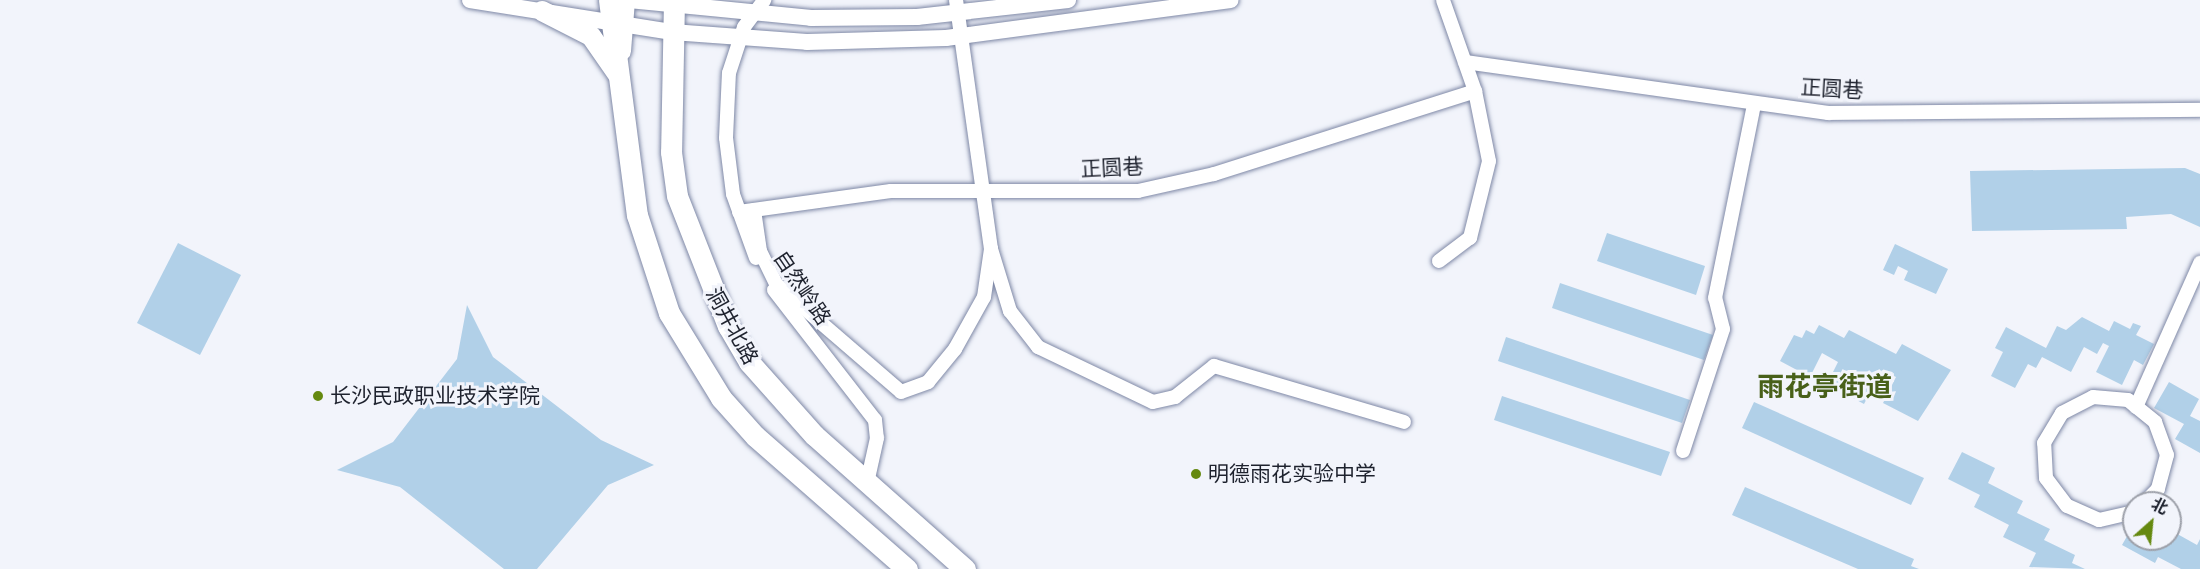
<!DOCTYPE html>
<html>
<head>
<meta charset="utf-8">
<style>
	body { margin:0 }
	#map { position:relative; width:2200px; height:569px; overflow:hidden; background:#f2f4fb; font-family:Roboto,"Noto Sans SC",sans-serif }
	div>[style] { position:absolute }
	.building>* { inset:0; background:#b1d0e8 }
	.roads { filter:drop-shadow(0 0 2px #7e88a6) drop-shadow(0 0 2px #7e88a6) }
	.minor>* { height:14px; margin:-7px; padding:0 7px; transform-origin:7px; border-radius:7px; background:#fff }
	.tertiary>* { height:16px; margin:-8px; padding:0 8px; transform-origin:8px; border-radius:8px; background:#fff }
	.secondary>* { height:20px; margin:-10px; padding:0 10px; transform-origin:10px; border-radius:10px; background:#fff }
	.primary>* { height:21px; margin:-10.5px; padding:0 10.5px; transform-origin:10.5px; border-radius:10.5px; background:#fff }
	.dots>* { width:16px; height:16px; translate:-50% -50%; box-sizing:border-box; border:3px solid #f2f4fb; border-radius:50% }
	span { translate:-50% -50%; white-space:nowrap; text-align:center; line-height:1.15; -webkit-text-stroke:6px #f2f4fb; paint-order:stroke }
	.street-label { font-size:21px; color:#1e222e }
	.poi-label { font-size:21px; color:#1e222e }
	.left { translate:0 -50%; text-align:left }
	.district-label { font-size:27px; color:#486019; font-weight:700 }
	.north { position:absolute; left:2122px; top:491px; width:60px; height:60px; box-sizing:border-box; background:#f2f4fb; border:2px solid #9da0a9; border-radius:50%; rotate:27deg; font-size:16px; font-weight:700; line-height:24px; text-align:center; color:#1e222e }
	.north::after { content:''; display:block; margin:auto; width:21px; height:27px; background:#65890f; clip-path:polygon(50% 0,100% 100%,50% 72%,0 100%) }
</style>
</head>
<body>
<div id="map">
	<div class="building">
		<i style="clip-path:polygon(2185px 168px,2200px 174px,2200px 227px,2171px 214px,2126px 217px,2127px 229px,1972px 231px,1970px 171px)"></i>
		<i style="clip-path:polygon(1607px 233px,1705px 266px,1696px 295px,1597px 261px)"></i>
		<i style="clip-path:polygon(178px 243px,241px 275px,200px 355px,137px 323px)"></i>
		<i style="clip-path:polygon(1895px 244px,1948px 269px,1936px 294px,1904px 280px,1908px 271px,1898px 266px,1894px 275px,1883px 270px)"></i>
		<i style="clip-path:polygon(1560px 283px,1713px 335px,1704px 360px,1552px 308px)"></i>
		<i style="clip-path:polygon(467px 305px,493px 357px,601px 440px,654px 465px,608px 485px,537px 569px,504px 569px,400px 487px,337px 470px,393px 442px,457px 359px)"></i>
		<i style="clip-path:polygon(2082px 317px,2109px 331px,2114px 321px,2130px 329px,2133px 323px,2141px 326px,2136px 335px,2154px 344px,2143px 365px,2134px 360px,2122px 385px,2096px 372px,2109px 346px,2103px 343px,2097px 354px,2084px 347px,2071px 372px,2042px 357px,2036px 368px,2028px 364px,2015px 388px,1991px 376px,2003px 352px,1995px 348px,2006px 327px,2046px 348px,2057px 326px,2066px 330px)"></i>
		<i style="clip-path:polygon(1819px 325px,1844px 338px,1849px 330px,1896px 354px,1902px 344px,1951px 370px,1918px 421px,1883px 403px,1896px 377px,1882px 370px,1864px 404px,1827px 384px,1838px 362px,1822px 353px,1810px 377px,1780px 361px,1794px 335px,1802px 338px,1806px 330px,1814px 334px)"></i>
		<i style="clip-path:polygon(1506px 337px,1690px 400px,1682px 423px,1498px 361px)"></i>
		<i style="clip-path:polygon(2169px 382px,2199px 399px,2190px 416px,2200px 421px,2200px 453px,2175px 439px,2184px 424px,2154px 408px)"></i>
		<i style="clip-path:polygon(1502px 396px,1670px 452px,1661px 476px,1494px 420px)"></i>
		<i style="clip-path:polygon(1754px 402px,1924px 478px,1911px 505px,1742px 428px)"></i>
		<i style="clip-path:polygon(1962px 452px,1995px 468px,1988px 483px,2023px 501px,2017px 513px,2050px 529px,2044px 540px,2075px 555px,2072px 563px,2085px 569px,2029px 567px,2036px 553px,2003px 537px,2009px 525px,1974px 507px,1980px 495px,1948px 479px)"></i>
		<i style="clip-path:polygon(1745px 487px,1914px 559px,1911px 566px,1919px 569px,1858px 569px,1732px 515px)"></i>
		<i style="clip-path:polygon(2134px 524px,2134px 539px,2170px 539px,2172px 531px,2197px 545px,2200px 539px,2200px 569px,2181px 569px,2158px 557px,2155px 563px,2122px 545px)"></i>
	</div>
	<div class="roads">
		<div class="minor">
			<i style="left:956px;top:0;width:251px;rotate:82deg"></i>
			<i style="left:1465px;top:62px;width:367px;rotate:8deg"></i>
			<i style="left:1828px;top:113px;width:372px;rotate:-0.5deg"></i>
			<i style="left:754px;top:210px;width:41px;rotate:81.7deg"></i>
			<i style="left:760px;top:251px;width:37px;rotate:64deg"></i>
			<i style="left:776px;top:284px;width:165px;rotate:40.8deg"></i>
			<i style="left:901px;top:392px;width:29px;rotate:-20deg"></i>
			<i style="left:928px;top:382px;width:43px;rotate:-50.7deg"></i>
			<i style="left:955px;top:349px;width:60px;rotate:-60.9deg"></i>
			<i style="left:984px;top:297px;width:49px;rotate:-81.7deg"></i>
			<i style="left:991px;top:249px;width:65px;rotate:73deg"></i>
			<i style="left:1010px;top:311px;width:46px;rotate:52.1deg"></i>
			<i style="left:1038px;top:347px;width:127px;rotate:25.6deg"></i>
			<i style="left:1153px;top:402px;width:23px;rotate:-13deg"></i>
			<i style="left:1175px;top:397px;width:50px;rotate:-38.5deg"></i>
			<i style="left:1214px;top:366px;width:198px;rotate:16.4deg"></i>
			<i style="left:739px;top:212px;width:153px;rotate:-7.9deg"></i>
			<i style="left:891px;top:191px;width:247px"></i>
			<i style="left:1138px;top:191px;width:78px;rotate:-12.6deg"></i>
			<i style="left:1214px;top:174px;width:274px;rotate:-17.6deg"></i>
			<i style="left:756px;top:258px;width:68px;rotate:-109.8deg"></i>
			<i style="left:733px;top:194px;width:56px;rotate:-97.1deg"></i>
			<i style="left:726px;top:138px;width:65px;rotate:-87.4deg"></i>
			<i style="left:729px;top:73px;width:48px;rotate:-71.9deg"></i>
			<i style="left:744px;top:27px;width:34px;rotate:-53deg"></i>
			<i style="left:1439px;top:261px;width:39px;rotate:-37deg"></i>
			<i style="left:1470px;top:238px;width:79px;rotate:-76.1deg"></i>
			<i style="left:1489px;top:161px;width:71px;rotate:-101.3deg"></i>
			<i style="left:1475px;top:91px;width:96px;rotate:-109.4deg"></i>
			<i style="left:774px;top:290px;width:165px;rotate:52.2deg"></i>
			<i style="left:875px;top:420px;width:18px;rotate:84deg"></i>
			<i style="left:877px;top:438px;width:46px;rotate:102.5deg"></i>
			<i style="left:2136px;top:407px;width:158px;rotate:-66deg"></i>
			<i style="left:1683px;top:451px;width:128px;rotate:-71.8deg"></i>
			<i style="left:1723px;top:329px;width:32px;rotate:-104deg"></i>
			<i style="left:1715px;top:298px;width:198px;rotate:-78.6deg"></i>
			<i style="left:2134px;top:512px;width:36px;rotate:167deg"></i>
			<i style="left:2099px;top:520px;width:35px;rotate:-156deg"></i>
			<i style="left:2067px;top:506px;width:35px;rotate:-127deg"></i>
			<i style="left:2046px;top:478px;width:35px;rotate:-93deg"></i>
			<i style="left:2044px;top:443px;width:35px;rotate:-59deg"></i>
			<i style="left:2062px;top:413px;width:35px;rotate:-27deg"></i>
			<i style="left:2093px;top:397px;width:35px;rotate:5deg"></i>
			<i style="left:2128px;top:400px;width:35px;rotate:39deg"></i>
			<i style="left:2155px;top:422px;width:35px;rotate:70deg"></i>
			<i style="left:2167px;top:455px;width:35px;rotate:105deg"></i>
			<i style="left:2158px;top:489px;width:20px;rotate:135deg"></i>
		</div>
		<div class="tertiary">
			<i style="left:470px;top:0;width:205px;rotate:9deg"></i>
			<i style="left:672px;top:32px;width:135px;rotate:4.2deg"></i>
			<i style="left:807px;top:42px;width:139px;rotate:-1.6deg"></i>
			<i style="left:946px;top:38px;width:287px;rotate:-7.6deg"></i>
			<i style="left:629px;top:0;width:183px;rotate:5.6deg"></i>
			<i style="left:811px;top:18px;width:106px;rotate:-0.5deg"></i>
			<i style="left:917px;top:17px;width:152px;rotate:-6.4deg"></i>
		</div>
		<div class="secondary">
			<i style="left:542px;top:11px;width:55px;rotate:27deg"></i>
			<i style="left:591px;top:36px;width:47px;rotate:55.3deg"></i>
			<i style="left:621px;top:51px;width:51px;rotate:-85.5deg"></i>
		</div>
		<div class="primary">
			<i style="left:609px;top:0;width:217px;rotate:82.6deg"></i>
			<i style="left:637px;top:215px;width:103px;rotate:71.9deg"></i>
			<i style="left:669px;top:313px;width:100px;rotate:58.5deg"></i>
			<i style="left:721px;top:398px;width:51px;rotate:48.2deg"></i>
			<i style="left:755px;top:436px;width:202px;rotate:41.2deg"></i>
			<i style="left:674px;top:0;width:152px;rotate:91.1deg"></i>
			<i style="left:671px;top:152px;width:44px;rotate:82.2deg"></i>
			<i style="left:677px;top:196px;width:140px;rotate:68.6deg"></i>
			<i style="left:728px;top:326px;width:42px;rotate:59.7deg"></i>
			<i style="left:749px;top:362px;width:98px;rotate:48.3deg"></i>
			<i style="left:814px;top:435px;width:202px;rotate:41.6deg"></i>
		</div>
	</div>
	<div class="dots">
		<i style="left:318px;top:396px;background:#65890f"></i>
		<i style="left:1196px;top:474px;background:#65890f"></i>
	</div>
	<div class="street-label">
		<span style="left:1832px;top:89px;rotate:3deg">正圆巷</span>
		<span style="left:1112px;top:168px;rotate:-3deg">正圆巷</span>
		<span style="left:802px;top:288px;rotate:56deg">自然岭路</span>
		<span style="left:732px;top:326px;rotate:61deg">洞井北路</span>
	</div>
	<div class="poi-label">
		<span class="left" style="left:330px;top:396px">长沙民政职业技术学院</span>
		<span class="left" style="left:1208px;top:474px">明德雨花实验中学</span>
	</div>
	<div class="district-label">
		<span style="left:1825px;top:388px">雨花亭街道</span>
	</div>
	<div class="north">北</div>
</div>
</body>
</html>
